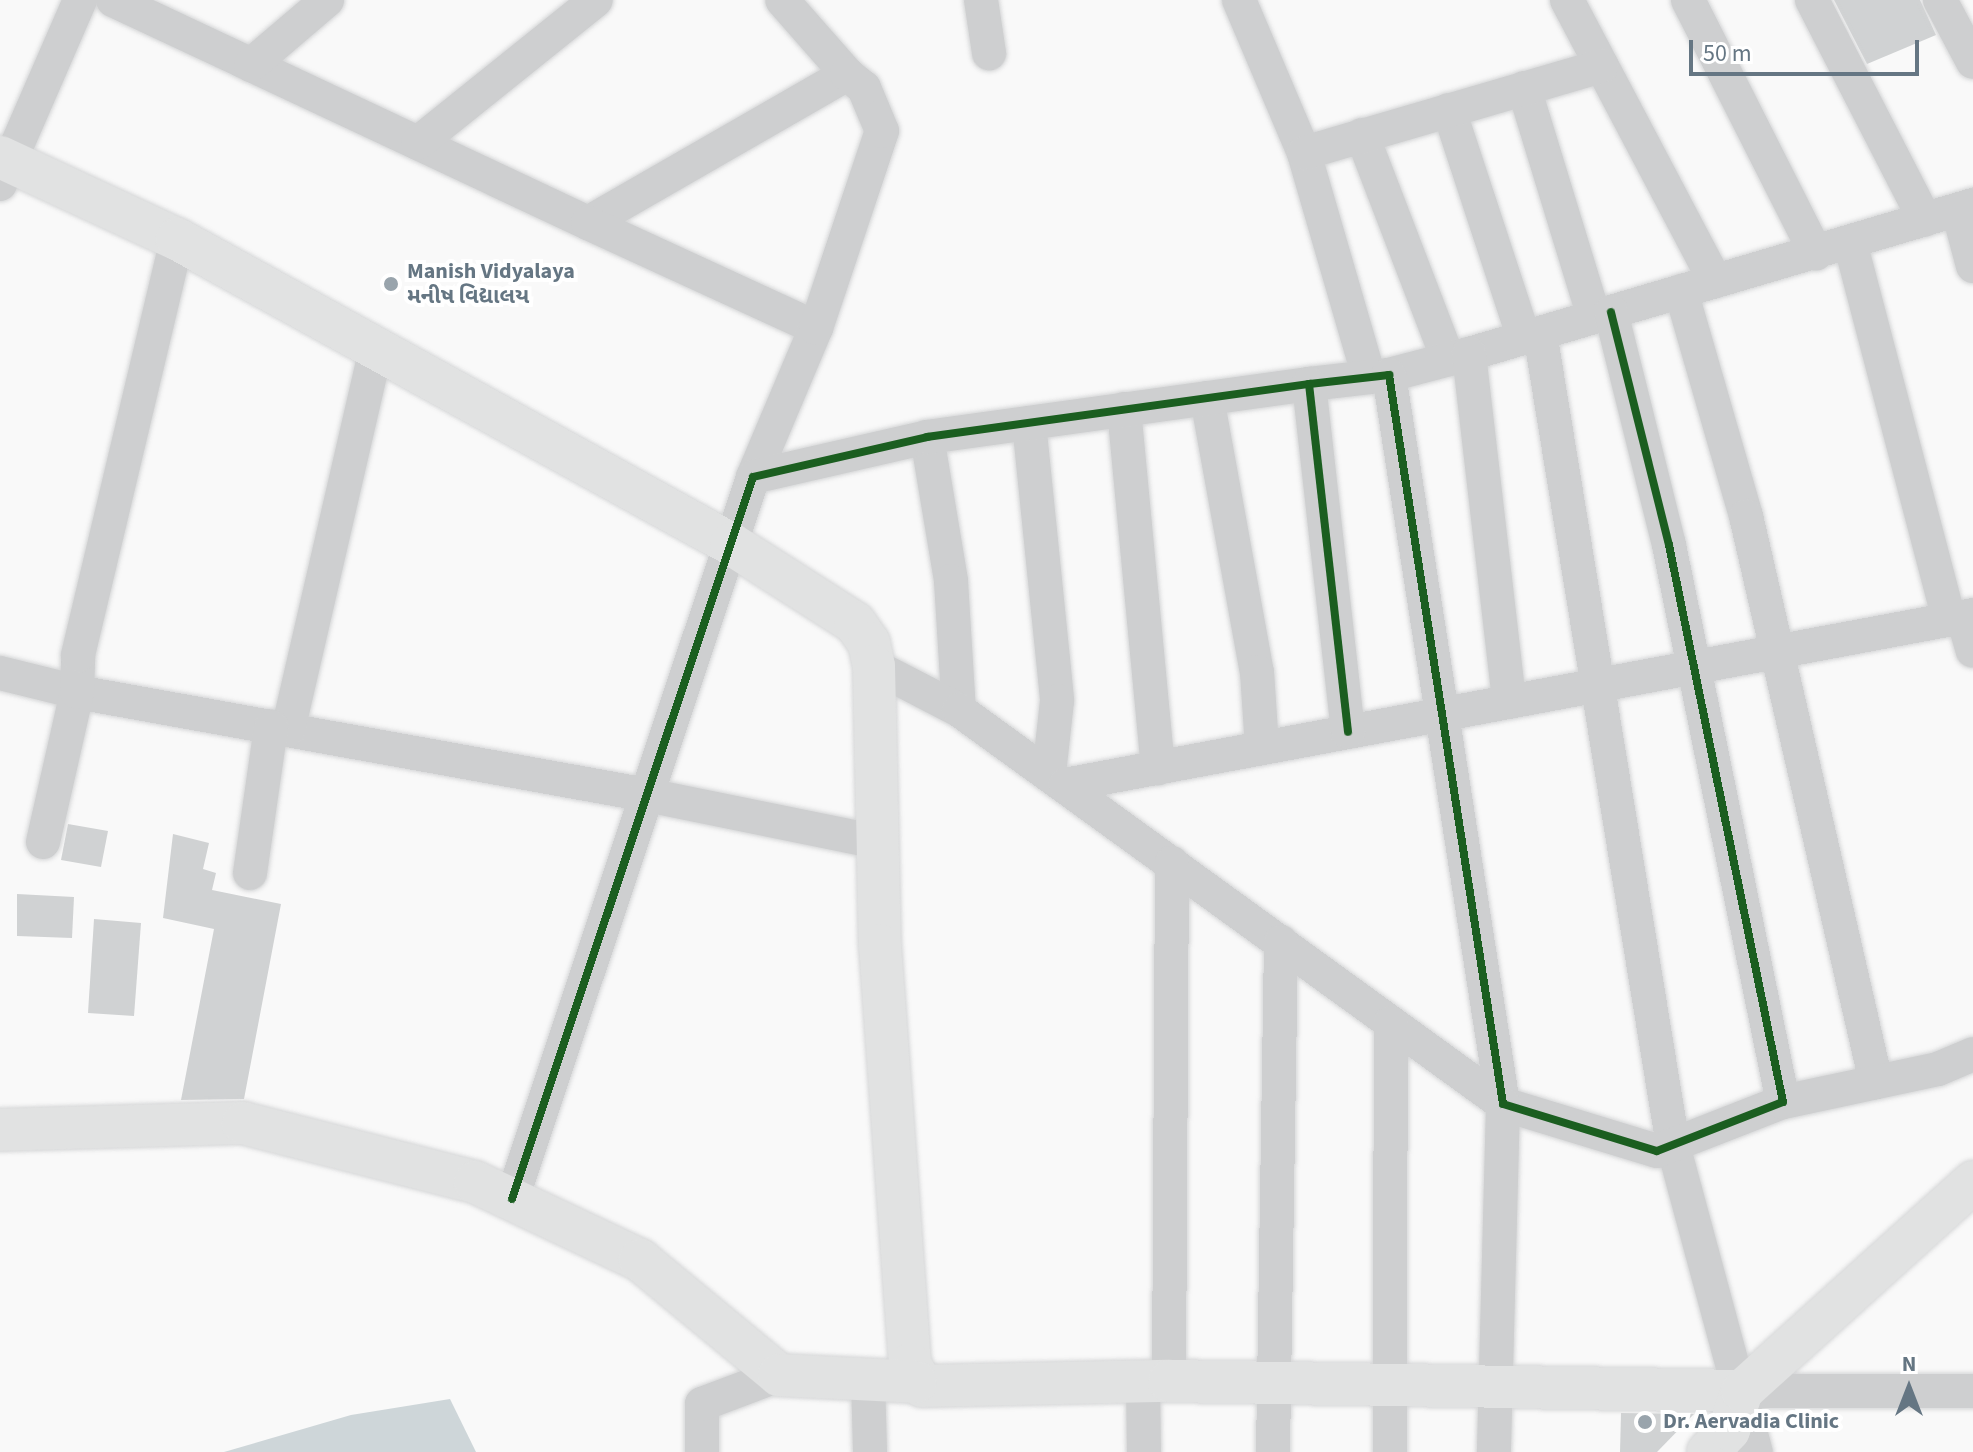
<!DOCTYPE html>
<html>
<head>
<meta charset="utf-8">
<style>
	body { margin:0 }
	#map { position:relative; width:1973px; height:1452px; overflow:hidden; background:#f9f9f9; font-family:"Source Sans 3","Noto Sans Gujarati",sans-serif }
	div>[style] { position:absolute }
	.water>* { inset:0; background:#ced6d9 }
	.building>* { inset:0; background:#d0d2d3 }
	.roads { filter:drop-shadow(0 0 2px #d5d6d7) drop-shadow(0 0 2px #d5d6d7) }
	.minor>* { height:34px; margin:-17px; padding:0 17px; transform-origin:17px; border-radius:17px; background:#cecfd0 }
	.major>* { height:42px; margin:-21px; padding:0 21px; transform-origin:21px; border-radius:21px; background:#e1e2e2 }
	.cycleway>* { height:8px; margin:-4px; padding:0 4px; transform-origin:4px; border-radius:4px; background:#1b5e20 }
	.dots>* { width:22px; height:22px; translate:-50% -50%; box-sizing:border-box; border:4px solid #fff; border-radius:50% }
	span { translate:-50% -50%; white-space:nowrap; text-align:center; line-height:1.15; -webkit-text-stroke:8px #fff; paint-order:stroke }
	.poi-label { font-size:22px; color:#657683; font-weight:700 }
	.left { translate:0 -50%; text-align:left }
	.north { position:absolute; left:1869px; top:1348px; width:80px; height:80px; -webkit-text-stroke:6px #fff; paint-order:stroke; rotate:0deg; font-size:22px; font-weight:700; line-height:32px; text-align:center; color:#657683 }
	.north::after { content:''; display:block; margin:auto; width:28px; height:36px; background:#657683; clip-path:polygon(50% 0,100% 100%,50% 72%,0 100%) }
	.scale { position:absolute; left:1689px; top:40px; width:230px; height:36px; box-sizing:border-box; border:4px solid #657683; border-top:0; padding-left:10px; font-size:24px; line-height:28px; white-space:nowrap; color:#657683; -webkit-text-stroke:6px #fff; paint-order:stroke }
</style>
</head>
<body>
<div id="map">
	<div class="water">
		<i style="clip-path:polygon(450px 1399px,476px 1452px,224px 1452px,351px 1415px)"></i>
	</div>
	<div class="building">
		<i style="clip-path:polygon(1834px 0,1920px 0,1936px 35px,1867px 64px)"></i>
		<i style="clip-path:polygon(68px 824px,108px 831px,101px 867px,61px 860px)"></i>
		<i style="clip-path:polygon(173px 834px,209px 843px,203px 869px,216px 873px,212px 890px,281px 904px,244px 1099px,181px 1100px,214px 929px,163px 918px)"></i>
		<i style="clip-path:polygon(17px 894px,74px 897px,72px 938px,17px 936px)"></i>
		<i style="clip-path:polygon(94px 919px,141px 923px,134px 1016px,88px 1013px)"></i>
		<i style="clip-path:polygon(1621px 1413px,1694px 1414px,1657px 1452px,1620px 1452px)"></i>
	</div>
	<div class="roads">
		<div class="minor">
			<i style="left:113px;top:0;width:525px;rotate:25.15deg"></i>
			<i style="left:588px;top:223px;width:299px;rotate:-29.9deg"></i>
			<i style="left:847px;top:74px;width:98px;rotate:-131.3deg"></i>
			<i style="left:981px;top:0;width:54px;rotate:81.4deg"></i>
			<i style="left:1239px;top:0;width:166px;rotate:67deg"></i>
			<i style="left:1567px;top:0;width:318px;rotate:62.2deg"></i>
			<i style="left:1688px;top:0;width:284px;rotate:63.2deg"></i>
			<i style="left:1812px;top:0;width:247px;rotate:62.8deg"></i>
			<i style="left:1940px;top:0;width:70px;rotate:62deg"></i>
			<i style="left:251px;top:65px;width:100px;rotate:-40.5deg"></i>
			<i style="left:1524px;top:88px;width:239px;rotate:73deg"></i>
			<i style="left:1449px;top:110px;width:240px;rotate:71.8deg"></i>
			<i style="left:1362px;top:135px;width:240px;rotate:69deg"></i>
			<i style="left:418px;top:143px;width:228px;rotate:-38.8deg"></i>
			<i style="left:0;top:184px;width:201px;rotate:-66.5deg"></i>
			<i style="left:1958px;top:210px;width:58px;rotate:75deg"></i>
			<i style="left:588px;top:223px;width:251px;rotate:24.7deg"></i>
			<i style="left:1850px;top:242px;width:390px;rotate:75.3deg"></i>
			<i style="left:1681px;top:291px;width:234px;rotate:73.9deg"></i>
			<i style="left:1746px;top:516px;width:581px;rotate:77.06deg"></i>
			<i style="left:1540px;top:333px;width:823px;rotate:80.7deg"></i>
			<i style="left:1673px;top:1145px;width:318px;rotate:74.9deg"></i>
			<i style="left:1469px;top:354px;width:526px;rotate:-16.47deg"></i>
			<i style="left:1389px;top:375px;width:83px;rotate:-14.7deg"></i>
			<i style="left:1469px;top:354px;width:350px;rotate:83.4deg"></i>
			<i style="left:1369px;top:377px;width:233px;rotate:-106.2deg"></i>
			<i style="left:1304px;top:153px;width:310px;rotate:-16.3deg"></i>
			<i style="left:1309px;top:384px;width:81px;rotate:-6.4deg"></i>
			<i style="left:1389px;top:375px;width:738px;rotate:81.11deg"></i>
			<i style="left:1503px;top:1104px;width:161px;rotate:17deg"></i>
			<i style="left:1657px;top:1151px;width:135px;rotate:-21.3deg"></i>
			<i style="left:1783px;top:1102px;width:569px;rotate:-101.57deg"></i>
			<i style="left:1669px;top:545px;width:240px;rotate:-104deg"></i>
			<i style="left:1207px;top:398px;width:279px;rotate:79.7deg"></i>
			<i style="left:1257px;top:672px;width:76px;rotate:86.2deg"></i>
			<i style="left:1124px;top:409px;width:361px;rotate:84.6deg"></i>
			<i style="left:1029px;top:423px;width:279px;rotate:84.2deg"></i>
			<i style="left:1057px;top:701px;width:73px;rotate:96.3deg"></i>
			<i style="left:927px;top:437px;width:146px;rotate:80.5deg"></i>
			<i style="left:951px;top:581px;width:129px;rotate:86.5deg"></i>
			<i style="left:753px;top:477px;width:162px;rotate:-67.1deg"></i>
			<i style="left:816px;top:328px;width:208px;rotate:-71.5deg"></i>
			<i style="left:882px;top:131px;width:47px;rotate:-112.7deg"></i>
			<i style="left:864px;top:88px;width:22px;rotate:-141deg"></i>
			<i style="left:1963px;top:617px;width:35px;rotate:74deg"></i>
			<i style="left:874px;top:666px;width:96px;rotate:27.4deg"></i>
			<i style="left:959px;top:710px;width:672px;rotate:35.91deg"></i>
			<i style="left:1503px;top:1104px;width:348px;rotate:91.5deg"></i>
			<i style="left:0;top:673px;width:79px;rotate:13.9deg"></i>
			<i style="left:77px;top:692px;width:579px;rotate:10.24deg"></i>
			<i style="left:647px;top:795px;width:235px;rotate:11.5deg"></i>
			<i style="left:288px;top:730px;width:392px;rotate:-77deg"></i>
			<i style="left:1065px;top:785px;width:924px;rotate:-10.6deg"></i>
			<i style="left:43px;top:842px;width:154px;rotate:-77.2deg"></i>
			<i style="left:77px;top:692px;width:37px;rotate:-88deg"></i>
			<i style="left:78px;top:655px;width:428px;rotate:-76.6deg"></i>
			<i style="left:250px;top:873px;width:148px;rotate:-81.8deg"></i>
			<i style="left:1783px;top:1102px;width:158px;rotate:-12deg"></i>
			<i style="left:1938px;top:1069px;width:38px;rotate:-23deg"></i>
			<i style="left:512px;top:1199px;width:761px;rotate:-71.54deg"></i>
			<i style="left:753px;top:477px;width:179px;rotate:-12.9deg"></i>
			<i style="left:927px;top:437px;width:386px;rotate:-7.9deg"></i>
			<i style="left:1309px;top:384px;width:350px;rotate:83.6deg"></i>
			<i style="left:868px;top:1379px;width:73px;rotate:88.4deg"></i>
			<i style="left:1169px;top:1381px;width:518px;rotate:-89.67deg"></i>
			<i style="left:1143px;top:1383px;width:69px;rotate:89.2deg"></i>
			<i style="left:1742px;top:1391px;width:231px"></i>
			<i style="left:702px;top:1452px;width:48px;rotate:-90deg"></i>
			<i style="left:702px;top:1404px;width:82px;rotate:-20.6deg"></i>
			<i style="left:1273px;top:1452px;width:510px;rotate:-89.1deg"></i>
			<i style="left:1390px;top:1452px;width:429px;rotate:-89.9deg"></i>
		</div>
		<div class="major">
			<i style="left:0;top:157px;width:195px;rotate:24.9deg"></i>
			<i style="left:177px;top:239px;width:632px;rotate:28.83deg"></i>
			<i style="left:731px;top:544px;width:147px;rotate:32.5deg"></i>
			<i style="left:855px;top:623px;width:24px;rotate:55deg"></i>
			<i style="left:869px;top:643px;width:24px;rotate:78deg"></i>
			<i style="left:874px;top:666px;width:279px;rotate:88.8deg"></i>
			<i style="left:880px;top:945px;width:420px;rotate:85.9deg"></i>
			<i style="left:910px;top:1364px;width:25px;rotate:61deg"></i>
			<i style="left:922px;top:1386px;width:247px;rotate:-1.2deg"></i>
			<i style="left:1169px;top:1381px;width:573px;rotate:1deg"></i>
			<i style="left:0;top:1130px;width:243px;rotate:-1.7deg"></i>
			<i style="left:243px;top:1123px;width:239px;rotate:14.3deg"></i>
			<i style="left:475px;top:1182px;width:183px;rotate:25.3deg"></i>
			<i style="left:640px;top:1260px;width:180px;rotate:39.6deg"></i>
			<i style="left:779px;top:1375px;width:137px;rotate:2.9deg"></i>
			<i style="left:1708px;top:1452px;width:30px;rotate:-46deg"></i>
			<i style="left:1729px;top:1430px;width:41px;rotate:-71.6deg"></i>
			<i style="left:1742px;top:1391px;width:312px;rotate:-42.1deg"></i>
		</div>
	</div>
	<div class="cycleway">
		<i style="left:1309px;top:384px;width:81px;rotate:-6.4deg"></i>
		<i style="left:1389px;top:375px;width:738px;rotate:81.11deg"></i>
		<i style="left:1503px;top:1104px;width:161px;rotate:17deg"></i>
		<i style="left:1657px;top:1151px;width:135px;rotate:-21.3deg"></i>
		<i style="left:1783px;top:1102px;width:569px;rotate:-101.57deg"></i>
		<i style="left:1669px;top:545px;width:240px;rotate:-104deg"></i>
		<i style="left:512px;top:1199px;width:761px;rotate:-71.54deg"></i>
		<i style="left:753px;top:477px;width:179px;rotate:-12.9deg"></i>
		<i style="left:927px;top:437px;width:386px;rotate:-7.9deg"></i>
		<i style="left:1309px;top:384px;width:350px;rotate:83.6deg"></i>
	</div>
	<div class="dots">
		<i style="left:391px;top:284px;background:#99a4ac"></i>
		<i style="left:1645px;top:1422px;background:#99a4ac"></i>
	</div>
	<div class="poi-label">
		<span class="left" style="left:407px;top:284px">Manish Vidyalaya<br>મનીષ વિદ્યાલય</span>
		<span class="left" style="left:1663px;top:1422px">Dr. Aervadia Clinic</span>
	</div>
	<div class="north">N</div>
	<div class="scale">50 m</div>
</div>
</body>
</html>
